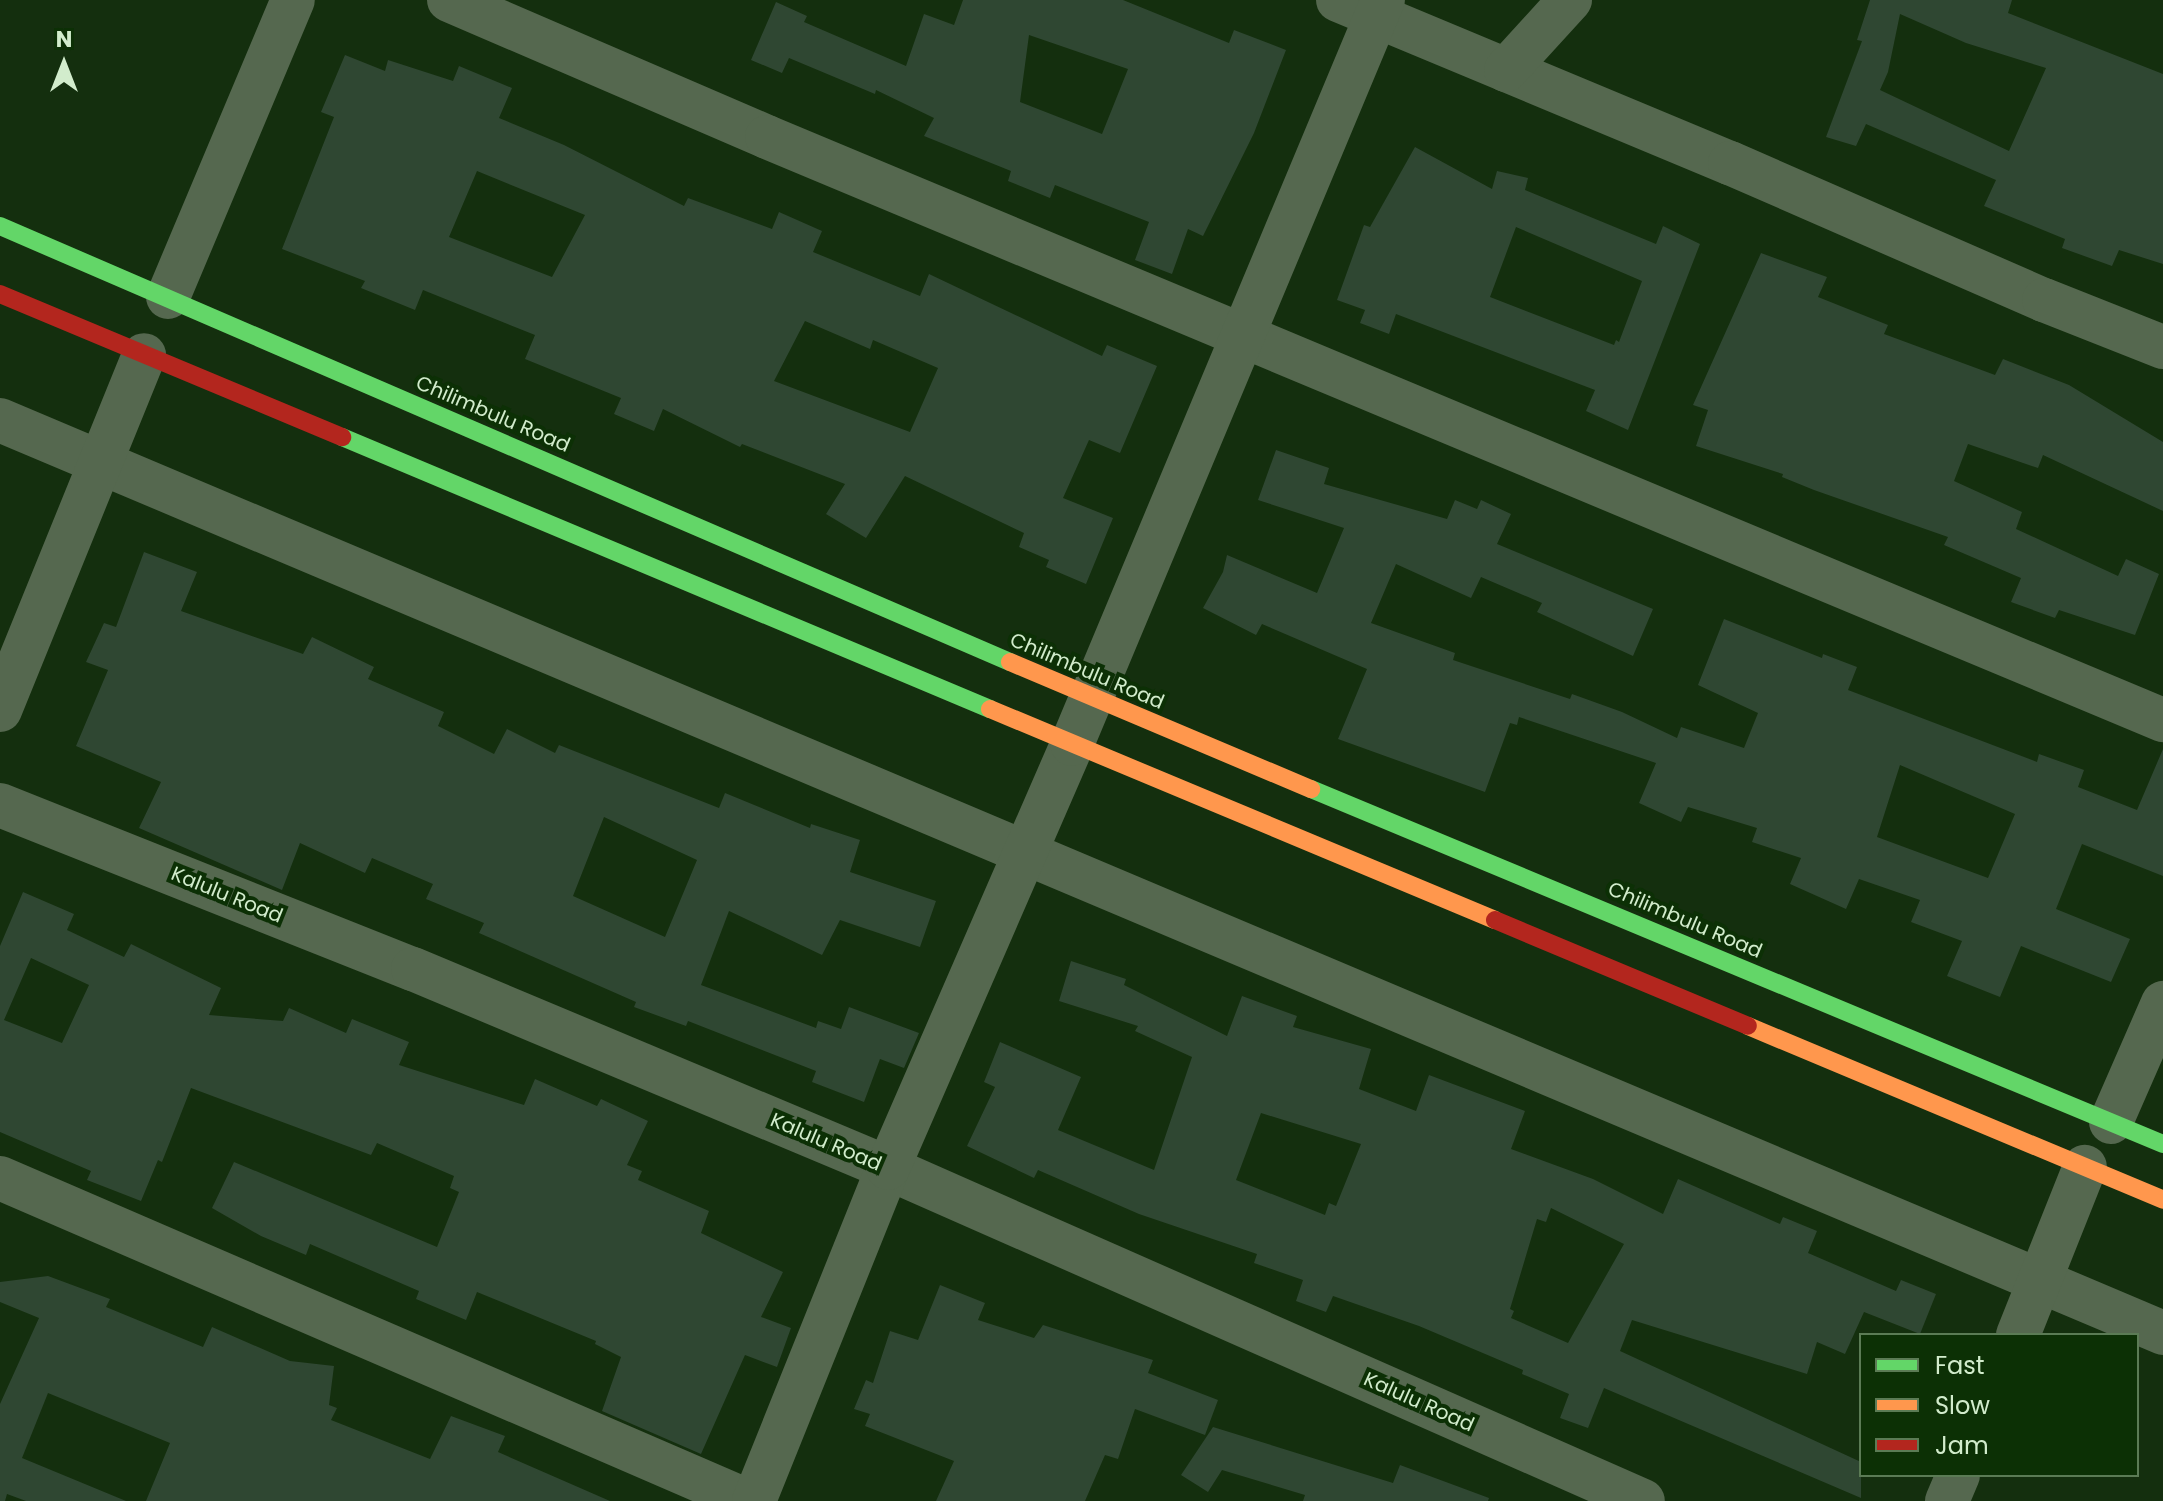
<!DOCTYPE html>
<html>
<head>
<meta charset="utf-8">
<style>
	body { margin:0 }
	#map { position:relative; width:2163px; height:1501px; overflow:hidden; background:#142f0e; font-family:Poppins,sans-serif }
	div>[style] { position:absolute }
	.building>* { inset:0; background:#2f4732 }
	.street>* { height:44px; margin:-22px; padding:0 22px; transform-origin:22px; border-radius:22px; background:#55684f }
	.fast>* { height:18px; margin:-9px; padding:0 9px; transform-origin:9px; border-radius:9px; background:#63d668 }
	.slow>* { height:18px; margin:-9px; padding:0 9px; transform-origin:9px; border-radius:9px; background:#ff974d }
	.jam>* { height:18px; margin:-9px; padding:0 9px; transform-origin:9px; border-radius:9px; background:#b3261e }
	span { translate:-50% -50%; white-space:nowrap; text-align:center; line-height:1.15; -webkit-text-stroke:8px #0c3005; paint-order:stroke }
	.street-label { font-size:20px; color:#d2eccc }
	.legend { position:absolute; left:1859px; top:1333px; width:280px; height:144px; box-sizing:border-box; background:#0c3005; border:2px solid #5b7b55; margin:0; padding:10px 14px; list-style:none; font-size:24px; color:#d2eccc }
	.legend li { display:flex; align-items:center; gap:16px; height:40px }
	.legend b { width:40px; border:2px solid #5b7b55 }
	.north { position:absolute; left:24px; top:24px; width:80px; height:80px; -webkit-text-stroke:6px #0c3005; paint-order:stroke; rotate:0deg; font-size:22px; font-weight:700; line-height:32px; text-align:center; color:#d2eccc }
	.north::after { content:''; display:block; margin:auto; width:28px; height:36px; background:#d2eccc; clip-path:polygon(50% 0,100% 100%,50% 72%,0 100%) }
</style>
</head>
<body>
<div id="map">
	<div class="building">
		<i style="clip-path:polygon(evenodd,963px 0,1123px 0,1229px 43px,1234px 30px,1286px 50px,1254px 133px,1203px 236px,1188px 229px,1172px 274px,1135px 260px,1149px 222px,1055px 185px,1050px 198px,1008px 181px,1011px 171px,924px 136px,934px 118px,876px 90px,875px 94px,789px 58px,782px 73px,751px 60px,776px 2px,807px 16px,804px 22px,906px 66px,924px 14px,954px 25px,963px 0,1029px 35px,1128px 69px,1102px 134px,1020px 102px,1029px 35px)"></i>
		<i style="clip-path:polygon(evenodd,1870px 0,2012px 0,2008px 13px,2163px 74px,2163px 264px,2119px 250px,2112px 266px,2062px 248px,2065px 239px,1984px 206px,1996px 180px,1866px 124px,1856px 146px,1826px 137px,1862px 41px,1857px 40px,1870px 0,1900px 14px,1966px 43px,2046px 68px,2009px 151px,1880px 90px,1888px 72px,1900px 14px)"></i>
		<i style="clip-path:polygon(evenodd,345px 55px,385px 71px,388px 60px,453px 81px,459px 66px,512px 88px,499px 118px,564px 145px,684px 206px,688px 198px,772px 229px,779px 212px,822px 231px,813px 252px,920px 296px,929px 274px,1102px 356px,1107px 345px,1157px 366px,1120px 453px,1089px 440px,1063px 498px,1113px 518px,1086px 584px,1046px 567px,1049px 560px,1019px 547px,1024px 533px,905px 476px,866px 538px,826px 514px,845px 484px,742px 444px,740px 447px,663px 409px,654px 431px,614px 414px,621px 398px,525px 359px,535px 335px,423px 290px,415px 310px,361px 288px,365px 281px,282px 249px,334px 117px,321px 112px,345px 55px,477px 171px,585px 215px,552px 277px,449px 237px,477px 171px,345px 55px,805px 321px,870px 349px,873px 340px,938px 368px,910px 432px,774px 381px,805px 321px)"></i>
		<i style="clip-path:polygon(evenodd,1415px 147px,1492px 189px,1497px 171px,1528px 178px,1525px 190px,1656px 244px,1663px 226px,1700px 244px,1628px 430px,1586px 411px,1595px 390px,1396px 314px,1389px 334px,1360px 323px,1365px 310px,1337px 300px,1364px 225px,1370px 227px,1415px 147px,1516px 227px,1642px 281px,1619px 342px,1616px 340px,1614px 345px,1490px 297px,1516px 227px)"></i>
		<i style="clip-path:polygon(1761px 253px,1827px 277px,1818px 297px,1888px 325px,1884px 334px,1995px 375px,2003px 359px,2069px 385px,2163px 442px,2163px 511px,2043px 455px,2038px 468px,1968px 444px,1954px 481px,2022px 512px,2016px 529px,2118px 576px,2126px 559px,2159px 574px,2135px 635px,2059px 610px,2055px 618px,2011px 602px,2021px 578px,1944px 545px,1948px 537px,1814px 490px,1782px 477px,1783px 474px,1696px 446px,1708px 410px,1693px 405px)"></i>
		<i style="clip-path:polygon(evenodd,1276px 450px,1329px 468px,1324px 484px,1447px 519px,1455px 500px,1477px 509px,1481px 500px,1511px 514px,1497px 544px,1653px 609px,1633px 656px,1537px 612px,1542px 603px,1481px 577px,1471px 598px,1396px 564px,1371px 623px,1455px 653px,1453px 660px,1570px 699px,1572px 694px,1622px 712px,1677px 738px,1681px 727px,1744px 748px,1758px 713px,1698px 685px,1724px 619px,1822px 658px,1823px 654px,1857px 667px,1848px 690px,2037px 762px,2039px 754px,2084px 770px,2078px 787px,2137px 810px,2163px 749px,2163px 876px,2082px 844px,2056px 909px,2130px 939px,2111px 982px,2021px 946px,2000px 997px,1947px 976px,1962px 941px,1911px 922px,1920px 900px,1859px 879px,1846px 909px,1790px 884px,1801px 858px,1752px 842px,1757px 828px,1688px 807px,1681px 822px,1639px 803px,1656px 763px,1519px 717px,1517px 725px,1510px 723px,1485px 792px,1338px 739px,1367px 669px,1262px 624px,1256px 635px,1203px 608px,1223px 572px,1227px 555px,1317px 593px,1344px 528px,1258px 500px,1276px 450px,1900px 765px,2015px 814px,1988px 878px,1877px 837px,1900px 765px)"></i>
		<i style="clip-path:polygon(evenodd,144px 552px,197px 572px,181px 611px,303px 654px,312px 637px,374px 667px,368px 679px,444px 712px,438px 726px,494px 754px,507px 729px,555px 753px,559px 745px,719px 808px,725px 793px,810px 828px,811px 824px,860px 840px,850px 872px,936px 901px,920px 947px,840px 920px,822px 955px,729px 911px,701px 985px,816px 1028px,818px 1021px,841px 1029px,849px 1007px,919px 1033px,904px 1068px,880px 1059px,864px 1102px,812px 1082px,816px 1071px,688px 1021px,686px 1026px,634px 1007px,636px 1002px,479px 933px,484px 923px,426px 899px,433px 884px,372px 858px,365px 873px,300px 843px,282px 890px,139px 828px,161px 782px,76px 746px,108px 670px,86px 662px,104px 623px,116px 627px,144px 552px,604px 817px,697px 860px,665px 937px,573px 896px,604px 817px)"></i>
		<i style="clip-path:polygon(evenodd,23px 892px,74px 914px,67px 930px,124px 957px,131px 944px,221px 988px,209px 1015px,283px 1021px,289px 1008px,346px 1033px,352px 1019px,409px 1042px,399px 1065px,524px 1105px,535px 1079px,597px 1106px,601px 1099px,648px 1121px,627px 1165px,642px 1171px,638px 1180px,709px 1211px,701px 1233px,783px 1272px,761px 1317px,791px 1328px,777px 1367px,745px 1355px,701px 1454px,602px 1411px,621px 1357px,595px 1344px,596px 1341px,477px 1292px,466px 1320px,416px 1299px,419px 1291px,310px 1244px,306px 1255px,261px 1236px,212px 1208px,234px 1162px,437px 1247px,459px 1192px,450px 1188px,454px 1176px,377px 1143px,371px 1155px,191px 1088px,162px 1162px,158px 1160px,141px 1201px,87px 1180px,91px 1171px,0 1132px,0 946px,23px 892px,31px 958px,89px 985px,62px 1043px,4px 1020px,31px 958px)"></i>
		<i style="clip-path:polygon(evenodd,1071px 961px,1126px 979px,1124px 985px,1227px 1036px,1242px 996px,1297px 1016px,1293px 1027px,1371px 1049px,1359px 1089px,1416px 1111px,1429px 1075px,1525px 1111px,1511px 1149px,1593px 1179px,1663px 1214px,1678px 1179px,1780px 1224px,1783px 1217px,1817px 1231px,1808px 1253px,1896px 1291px,1901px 1280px,1936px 1294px,1920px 1334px,1864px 1312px,1845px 1354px,1817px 1342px,1807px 1374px,1632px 1320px,1620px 1351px,1861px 1462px,1861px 1498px,1604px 1388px,1588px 1428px,1560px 1418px,1569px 1394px,1522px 1374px,1523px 1370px,1419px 1326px,1333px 1296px,1326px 1312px,1296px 1301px,1303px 1280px,1254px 1263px,1257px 1254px,1139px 1214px,1038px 1170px,1034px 1178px,967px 1146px,995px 1087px,984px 1082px,1000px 1042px,1081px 1077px,1058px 1130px,1154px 1170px,1192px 1057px,1135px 1031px,1138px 1026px,1059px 1001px,1071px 961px,1261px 1113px,1361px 1144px,1336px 1206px,1329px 1203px,1325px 1215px,1236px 1180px,1261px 1113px,1071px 961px,1551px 1208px,1624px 1244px,1568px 1343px,1511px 1318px,1514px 1311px,1510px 1309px,1537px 1219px,1546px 1222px,1551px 1208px)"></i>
		<i style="clip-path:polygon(48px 1276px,110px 1299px,106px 1307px,203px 1347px,212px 1327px,290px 1361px,334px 1366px,329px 1405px,337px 1408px,331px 1420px,430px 1459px,451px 1416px,505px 1436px,498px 1452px,610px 1501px,146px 1501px,170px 1443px,48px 1393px,22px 1458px,126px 1501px,26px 1501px,7px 1494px,5px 1501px,0 1501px,0 1404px,39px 1318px,0 1302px,0 1282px)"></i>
		<i style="clip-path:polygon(940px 1285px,985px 1303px,978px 1320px,1034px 1338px,1043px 1325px,1153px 1360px,1148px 1373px,1218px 1400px,1205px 1435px,1135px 1409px,1118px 1459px,1105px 1455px,1085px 1501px,936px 1501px,954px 1461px,865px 1426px,870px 1414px,854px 1409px,866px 1380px,873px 1383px,890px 1331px,918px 1340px)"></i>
		<i style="clip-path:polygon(1213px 1427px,1393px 1483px,1400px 1465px,1489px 1498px,1488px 1501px,1303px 1501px,1305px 1495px,1222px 1470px,1208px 1492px,1181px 1475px)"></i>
	</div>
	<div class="street">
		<i style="left:449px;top:0;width:346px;rotate:23.3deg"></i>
		<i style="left:767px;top:137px;width:1513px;rotate:22.67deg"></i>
		<i style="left:1338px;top:0;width:425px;rotate:22.6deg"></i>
		<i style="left:1730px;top:163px;width:343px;rotate:23.6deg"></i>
		<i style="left:2044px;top:300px;width:128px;rotate:21.6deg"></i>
		<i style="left:1506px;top:70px;width:95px;rotate:-47.6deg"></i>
		<i style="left:168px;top:297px;width:322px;rotate:-67.2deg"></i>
		<i style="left:0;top:420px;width:2348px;rotate:22.88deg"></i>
		<i style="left:0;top:710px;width:383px;rotate:-67.9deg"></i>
		<i style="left:0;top:805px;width:444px;rotate:21.7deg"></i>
		<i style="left:413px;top:969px;width:515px;rotate:22.73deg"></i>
		<i style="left:888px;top:1168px;width:825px;rotate:23.8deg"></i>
		<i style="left:2111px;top:1122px;width:130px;rotate:-66.4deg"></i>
		<i style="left:0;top:1178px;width:815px;rotate:23.36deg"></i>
		<i style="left:2018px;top:1335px;width:181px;rotate:-68.3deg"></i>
		<i style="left:754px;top:1501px;width:359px;rotate:-68.1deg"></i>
		<i style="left:888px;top:1168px;width:462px;rotate:-66.5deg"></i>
		<i style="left:1072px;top:744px;width:806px;rotate:-67.31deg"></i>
		<i style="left:1947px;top:1501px;width:28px;rotate:-67deg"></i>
	</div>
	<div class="fast">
		<i style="left:0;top:226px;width:1100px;rotate:23.35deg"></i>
		<i style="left:342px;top:437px;width:703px;rotate:22.77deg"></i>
		<i style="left:1311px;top:789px;width:923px;rotate:22.62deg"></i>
	</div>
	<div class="slow">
		<i style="left:1010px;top:662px;width:327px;rotate:22.9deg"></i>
		<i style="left:990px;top:709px;width:547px;rotate:22.68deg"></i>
		<i style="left:1748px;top:1026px;width:450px;rotate:22.7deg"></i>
	</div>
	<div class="jam">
		<i style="left:0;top:294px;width:371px;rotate:22.7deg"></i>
		<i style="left:1495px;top:920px;width:274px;rotate:22.7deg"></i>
	</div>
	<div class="street-label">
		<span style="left:493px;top:414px;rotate:23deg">Chilimbulu Road</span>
		<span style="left:1087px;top:671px;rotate:23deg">Chilimbulu Road</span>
		<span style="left:227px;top:895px;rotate:22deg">Kalulu Road</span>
		<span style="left:1685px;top:920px;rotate:23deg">Chilimbulu Road</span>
		<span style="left:826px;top:1142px;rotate:23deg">Kalulu Road</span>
		<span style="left:1419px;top:1402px;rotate:24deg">Kalulu Road</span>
	</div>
	<ul class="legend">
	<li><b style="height:10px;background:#63d668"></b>Fast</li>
	<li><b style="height:10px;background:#ff974d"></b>Slow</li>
	<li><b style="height:10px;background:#b3261e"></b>Jam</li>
	</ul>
	<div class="north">N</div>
</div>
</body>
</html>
